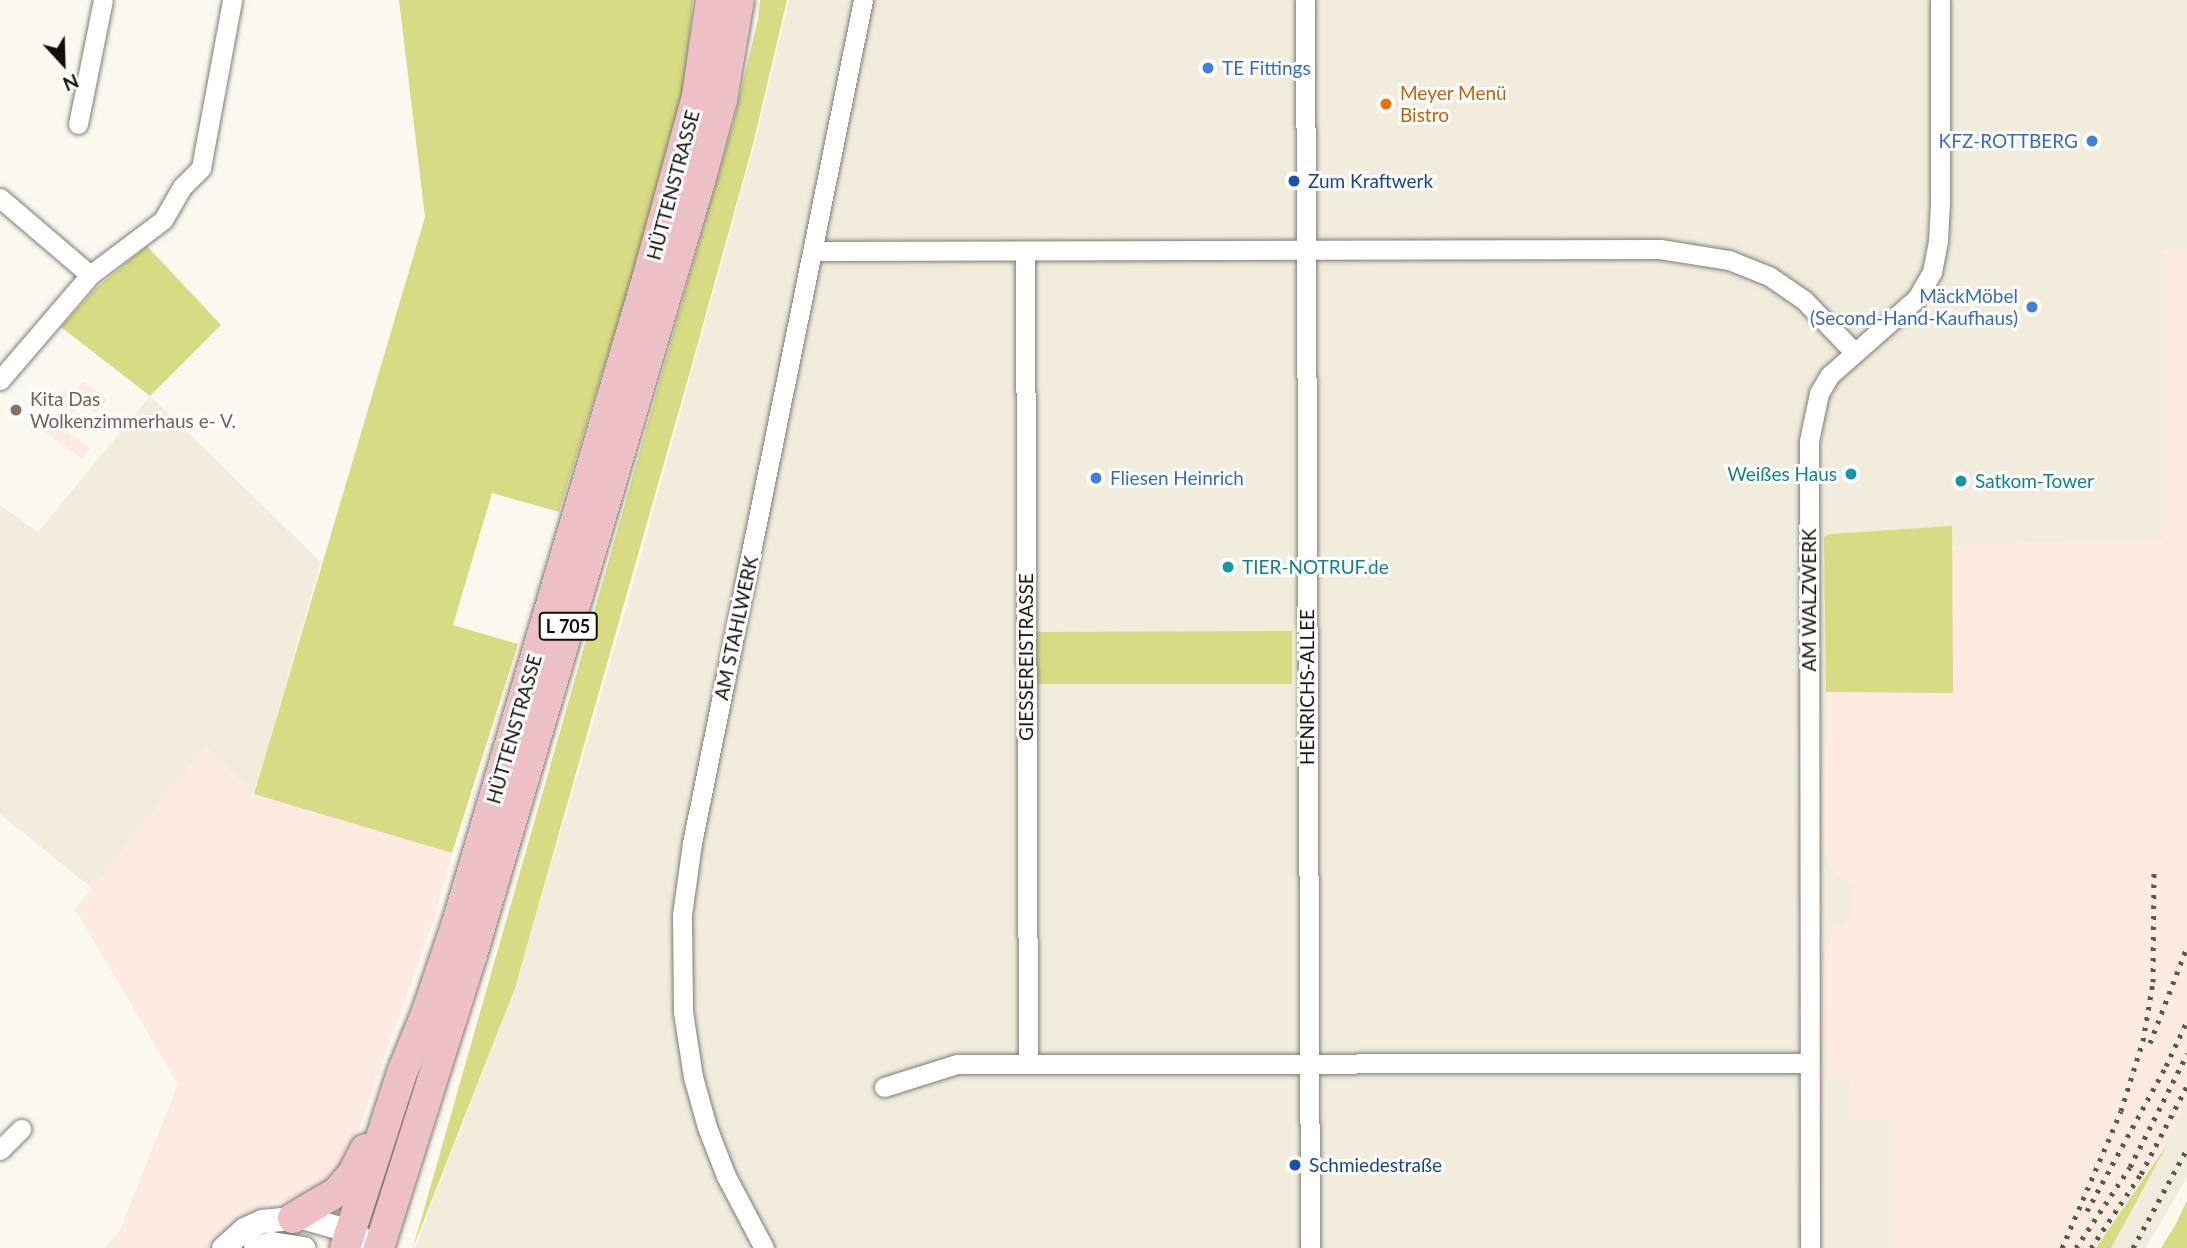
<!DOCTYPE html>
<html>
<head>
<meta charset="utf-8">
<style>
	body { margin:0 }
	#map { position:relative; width:2187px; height:1248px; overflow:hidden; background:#fbf8ef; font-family:Lato,sans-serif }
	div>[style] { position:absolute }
	.built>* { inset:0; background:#f2ecdc }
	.industrial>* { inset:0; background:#fdeae1 }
	.green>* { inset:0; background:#d7db83 }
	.roads { filter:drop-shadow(0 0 2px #7f7c74) drop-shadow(0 0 2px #7f7c74) }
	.minor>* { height:19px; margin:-9.5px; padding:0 9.5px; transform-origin:9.5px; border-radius:9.5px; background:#fff }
	.tertiary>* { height:23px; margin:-11.5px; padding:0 11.5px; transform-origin:11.5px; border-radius:11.5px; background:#fff }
	.primary>* { height:30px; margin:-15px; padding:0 15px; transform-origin:15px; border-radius:15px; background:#edc0c5 }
	.rail>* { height:5px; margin-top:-2.5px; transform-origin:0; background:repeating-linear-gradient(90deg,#5b5854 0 3.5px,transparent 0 10.5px) }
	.dots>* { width:19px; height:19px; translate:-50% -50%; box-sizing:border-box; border:4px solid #fff; border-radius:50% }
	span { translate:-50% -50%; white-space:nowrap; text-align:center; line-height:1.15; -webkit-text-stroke:6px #fff; paint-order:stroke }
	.shield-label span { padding:2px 5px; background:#fff; border:2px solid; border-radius:5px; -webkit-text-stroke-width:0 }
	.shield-label { font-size:18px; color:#110f0d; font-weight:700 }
	.shop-label { font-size:19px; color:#366cbe }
	.left { translate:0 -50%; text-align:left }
	.right { translate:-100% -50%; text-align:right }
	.food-label { font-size:19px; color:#c56008 }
	.transit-label { font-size:19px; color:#164399 }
	.street-label { font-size:19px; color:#110f0d }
	.education-label { font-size:19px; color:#785e54 }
	.culture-label { font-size:19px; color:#0d838f }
	.north { position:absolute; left:28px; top:28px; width:70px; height:70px; -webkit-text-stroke:5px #fff; paint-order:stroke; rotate:158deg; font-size:19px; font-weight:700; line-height:28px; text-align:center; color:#110f0d }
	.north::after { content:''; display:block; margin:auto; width:24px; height:32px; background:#110f0d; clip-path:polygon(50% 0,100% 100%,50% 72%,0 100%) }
</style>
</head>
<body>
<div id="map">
	<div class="built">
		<i style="clip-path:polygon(789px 0,2187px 0,2187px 1177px,2146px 1248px,415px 1248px,515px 988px,627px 605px,755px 142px)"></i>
		<i style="clip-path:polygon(150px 396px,321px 562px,254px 794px,205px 746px,93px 889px,0 814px,0 505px,38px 532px)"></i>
	</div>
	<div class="industrial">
		<i style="clip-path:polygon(2162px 250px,2187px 250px,2187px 1103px,2111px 1248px,1890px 1248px,1890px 1121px,1848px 1120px,1851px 1080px,1826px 1080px,1825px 947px,1834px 928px,1852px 919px,1852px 883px,1835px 875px,1825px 857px,1826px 692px,1953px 692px,1951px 547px,2057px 541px,2162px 540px)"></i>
		<i style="clip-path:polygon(84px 382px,107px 400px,96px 413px,81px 402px,72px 414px,55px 401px,66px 388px,74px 393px)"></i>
		<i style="clip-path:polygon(49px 417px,90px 448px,82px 459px,40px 428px)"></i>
		<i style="clip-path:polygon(205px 746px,255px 794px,452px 853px,435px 916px,346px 1164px,313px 1194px,270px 1203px,217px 1237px,212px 1248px,104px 1248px,120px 1230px,178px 1084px,75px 909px)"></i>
	</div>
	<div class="green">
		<i style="clip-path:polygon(399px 0,693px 0,680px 122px,559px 512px,492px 493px,453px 625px,518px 644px,452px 853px,254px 794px,425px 217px)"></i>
		<i style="clip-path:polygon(760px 0,787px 0,753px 144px,689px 375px,515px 988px,413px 1248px,733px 124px,758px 19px)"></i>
		<i style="clip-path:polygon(147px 246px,221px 325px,150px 396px,61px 327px,97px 287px)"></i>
		<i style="clip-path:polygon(1952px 526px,1953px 693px,1826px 692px,1824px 537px,1830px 534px)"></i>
		<i style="clip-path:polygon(1292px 631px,1292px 684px,1035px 684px,1036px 632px)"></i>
		<i style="clip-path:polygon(2167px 1145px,2111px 1248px,2096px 1248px)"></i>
		<i style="clip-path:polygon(2187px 1200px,2187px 1248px,2161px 1248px,2176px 1224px)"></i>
	</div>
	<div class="roads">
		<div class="minor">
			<i style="left:1305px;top:0;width:1248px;rotate:89.77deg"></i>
			<i style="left:78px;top:124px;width:126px;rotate:-78.6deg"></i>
			<i style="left:0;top:198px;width:118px;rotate:40.5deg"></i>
			<i style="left:814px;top:251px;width:846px;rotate:-0.14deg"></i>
			<i style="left:1660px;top:249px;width:70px;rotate:9.1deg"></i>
			<i style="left:1729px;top:260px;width:43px;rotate:21.8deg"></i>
			<i style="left:1769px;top:276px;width:42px;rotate:34.4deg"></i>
			<i style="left:1804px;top:300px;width:72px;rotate:46.1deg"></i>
			<i style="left:1025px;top:252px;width:811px;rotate:89.79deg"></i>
			<i style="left:0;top:380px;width:138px;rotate:-49.4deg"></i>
			<i style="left:90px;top:275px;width:91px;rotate:-37deg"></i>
			<i style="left:163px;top:220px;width:38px;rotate:-60deg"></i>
			<i style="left:182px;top:187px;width:27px;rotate:-45deg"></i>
			<i style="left:201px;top:168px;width:171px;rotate:-79.5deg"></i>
			<i style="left:884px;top:1087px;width:77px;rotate:-17.5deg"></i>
			<i style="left:957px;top:1064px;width:852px;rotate:-0.07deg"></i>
			<i style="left:0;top:1150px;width:30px;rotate:-45deg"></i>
			<i style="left:764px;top:1248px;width:81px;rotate:-117.8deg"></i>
			<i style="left:726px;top:1176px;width:53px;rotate:-111.2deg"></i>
			<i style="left:707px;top:1127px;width:52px;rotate:-105.6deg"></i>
			<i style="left:693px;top:1077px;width:66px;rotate:-98.7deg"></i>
			<i style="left:683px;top:1012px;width:97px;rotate:-90.6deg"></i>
			<i style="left:682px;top:915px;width:73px;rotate:-82.1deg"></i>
			<i style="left:692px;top:843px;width:860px;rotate:-78.53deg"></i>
			<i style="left:1810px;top:1248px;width:807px;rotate:-90.07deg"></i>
			<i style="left:1809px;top:441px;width:49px;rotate:-78.2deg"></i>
			<i style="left:1819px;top:393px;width:21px;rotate:-59deg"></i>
			<i style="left:1830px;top:375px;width:116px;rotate:-41.5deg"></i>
			<i style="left:1917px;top:298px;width:30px;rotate:-60deg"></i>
			<i style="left:1932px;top:272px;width:32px;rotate:-79deg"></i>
			<i style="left:1938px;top:241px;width:39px;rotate:-87deg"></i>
			<i style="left:1940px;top:202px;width:202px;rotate:-90deg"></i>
		</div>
		<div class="tertiary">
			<i style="left:223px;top:1248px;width:28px;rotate:-42deg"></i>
			<i style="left:244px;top:1229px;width:20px;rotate:-24deg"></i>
			<i style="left:262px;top:1221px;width:39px;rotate:-6deg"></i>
			<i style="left:301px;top:1217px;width:52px;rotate:15.6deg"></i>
			<i style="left:351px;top:1231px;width:29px;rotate:35deg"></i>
			<i style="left:255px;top:1248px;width:17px;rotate:-17deg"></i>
			<i style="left:271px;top:1243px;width:33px;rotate:9deg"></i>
		</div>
		<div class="primary">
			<i style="left:293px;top:1218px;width:51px;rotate:-30.6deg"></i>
			<i style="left:337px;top:1192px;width:23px;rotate:-49deg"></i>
			<i style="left:352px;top:1175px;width:29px;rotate:-63deg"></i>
			<i style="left:345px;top:1248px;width:187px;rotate:-72deg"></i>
			<i style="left:403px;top:1070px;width:61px;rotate:-67.7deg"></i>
			<i style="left:426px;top:1014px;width:96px;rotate:-71.2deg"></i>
			<i style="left:457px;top:923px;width:671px;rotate:-73.56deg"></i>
			<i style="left:647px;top:279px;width:190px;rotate:-74.7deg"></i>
			<i style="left:697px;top:96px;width:97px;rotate:-81.7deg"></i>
			<i style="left:379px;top:1248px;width:307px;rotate:-72.4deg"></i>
			<i style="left:472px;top:955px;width:814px;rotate:-73.59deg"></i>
			<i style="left:702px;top:174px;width:77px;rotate:-74.9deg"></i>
			<i style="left:722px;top:100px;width:101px;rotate:-80.4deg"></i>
		</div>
	</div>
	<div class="rail">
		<i style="left:2150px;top:1043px;width:103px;rotate:-68.9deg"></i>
		<i style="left:2087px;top:1211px;width:165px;rotate:-61.4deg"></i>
		<i style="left:2166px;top:1066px;width:50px;rotate:-65deg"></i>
		<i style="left:2062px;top:1248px;width:149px;rotate:-66.7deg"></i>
		<i style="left:2121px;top:1111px;width:73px;rotate:-72.6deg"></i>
		<i style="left:2143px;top:1041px;width:60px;rotate:-80.4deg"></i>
		<i style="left:2153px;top:982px;width:109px;rotate:-89.5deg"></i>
		<i style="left:2076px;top:1248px;width:97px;rotate:-56.3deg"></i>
		<i style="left:2130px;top:1167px;width:127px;rotate:-63.2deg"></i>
		<i style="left:2091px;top:1248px;width:89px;rotate:-56deg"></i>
		<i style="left:2141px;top:1174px;width:99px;rotate:-62.4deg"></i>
		<i style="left:2133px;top:1248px;width:113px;rotate:-61.4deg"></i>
	</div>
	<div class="dots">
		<i style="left:1208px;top:68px;background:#3f7fe0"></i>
		<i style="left:1386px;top:104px;background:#e8710a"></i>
		<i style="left:2092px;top:141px;background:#3f7fe0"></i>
		<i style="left:1294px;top:181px;background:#1a4fb4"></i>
		<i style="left:2032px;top:307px;background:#3f7fe0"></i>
		<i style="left:16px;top:410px;background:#8d6e63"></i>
		<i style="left:1851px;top:474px;background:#0f9aa8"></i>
		<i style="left:1096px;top:478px;background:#3f7fe0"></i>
		<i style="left:1961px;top:481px;background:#0f9aa8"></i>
		<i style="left:1228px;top:567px;background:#0f9aa8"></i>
		<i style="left:1295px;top:1165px;background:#1a4fb4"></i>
	</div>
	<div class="shield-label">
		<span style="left:568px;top:626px">L 705</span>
	</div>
	<div class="shop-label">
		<span class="left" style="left:1222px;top:68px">TE Fittings</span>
		<span class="right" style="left:2078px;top:141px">KFZ-ROTTBERG</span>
		<span class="right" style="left:2018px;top:307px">MäckMöbel<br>(Second-Hand-Kaufhaus)</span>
		<span class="left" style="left:1110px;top:478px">Fliesen Heinrich</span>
	</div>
	<div class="food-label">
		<span class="left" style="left:1400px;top:104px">Meyer Menü<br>Bistro</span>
	</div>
	<div class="transit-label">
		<span class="left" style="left:1308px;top:181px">Zum Kraftwerk</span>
		<span class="left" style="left:1309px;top:1165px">Schmiedestraße</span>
	</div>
	<div class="street-label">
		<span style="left:673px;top:185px;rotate:-75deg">HÜTTENSTRASSE</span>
		<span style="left:1809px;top:600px;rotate:-90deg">AM WALZWERK</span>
		<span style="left:736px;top:628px;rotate:-78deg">AM STAHLWERK</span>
		<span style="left:1026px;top:657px;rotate:-90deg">GIESSEREISTRASSE</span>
		<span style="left:1307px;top:687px;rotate:-90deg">HENRICHS-ALLEE</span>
		<span style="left:514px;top:729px;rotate:-74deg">HÜTTENSTRASSE</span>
	</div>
	<div class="education-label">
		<span class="left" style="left:30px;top:410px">Kita Das<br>Wolkenzimmerhaus e- V.</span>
	</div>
	<div class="culture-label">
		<span class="right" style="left:1837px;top:474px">Weißes Haus</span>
		<span class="left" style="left:1975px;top:481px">Satkom-Tower</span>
		<span class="left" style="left:1242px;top:567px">TIER-NOTRUF.de</span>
	</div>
	<div class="north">N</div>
</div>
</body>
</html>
